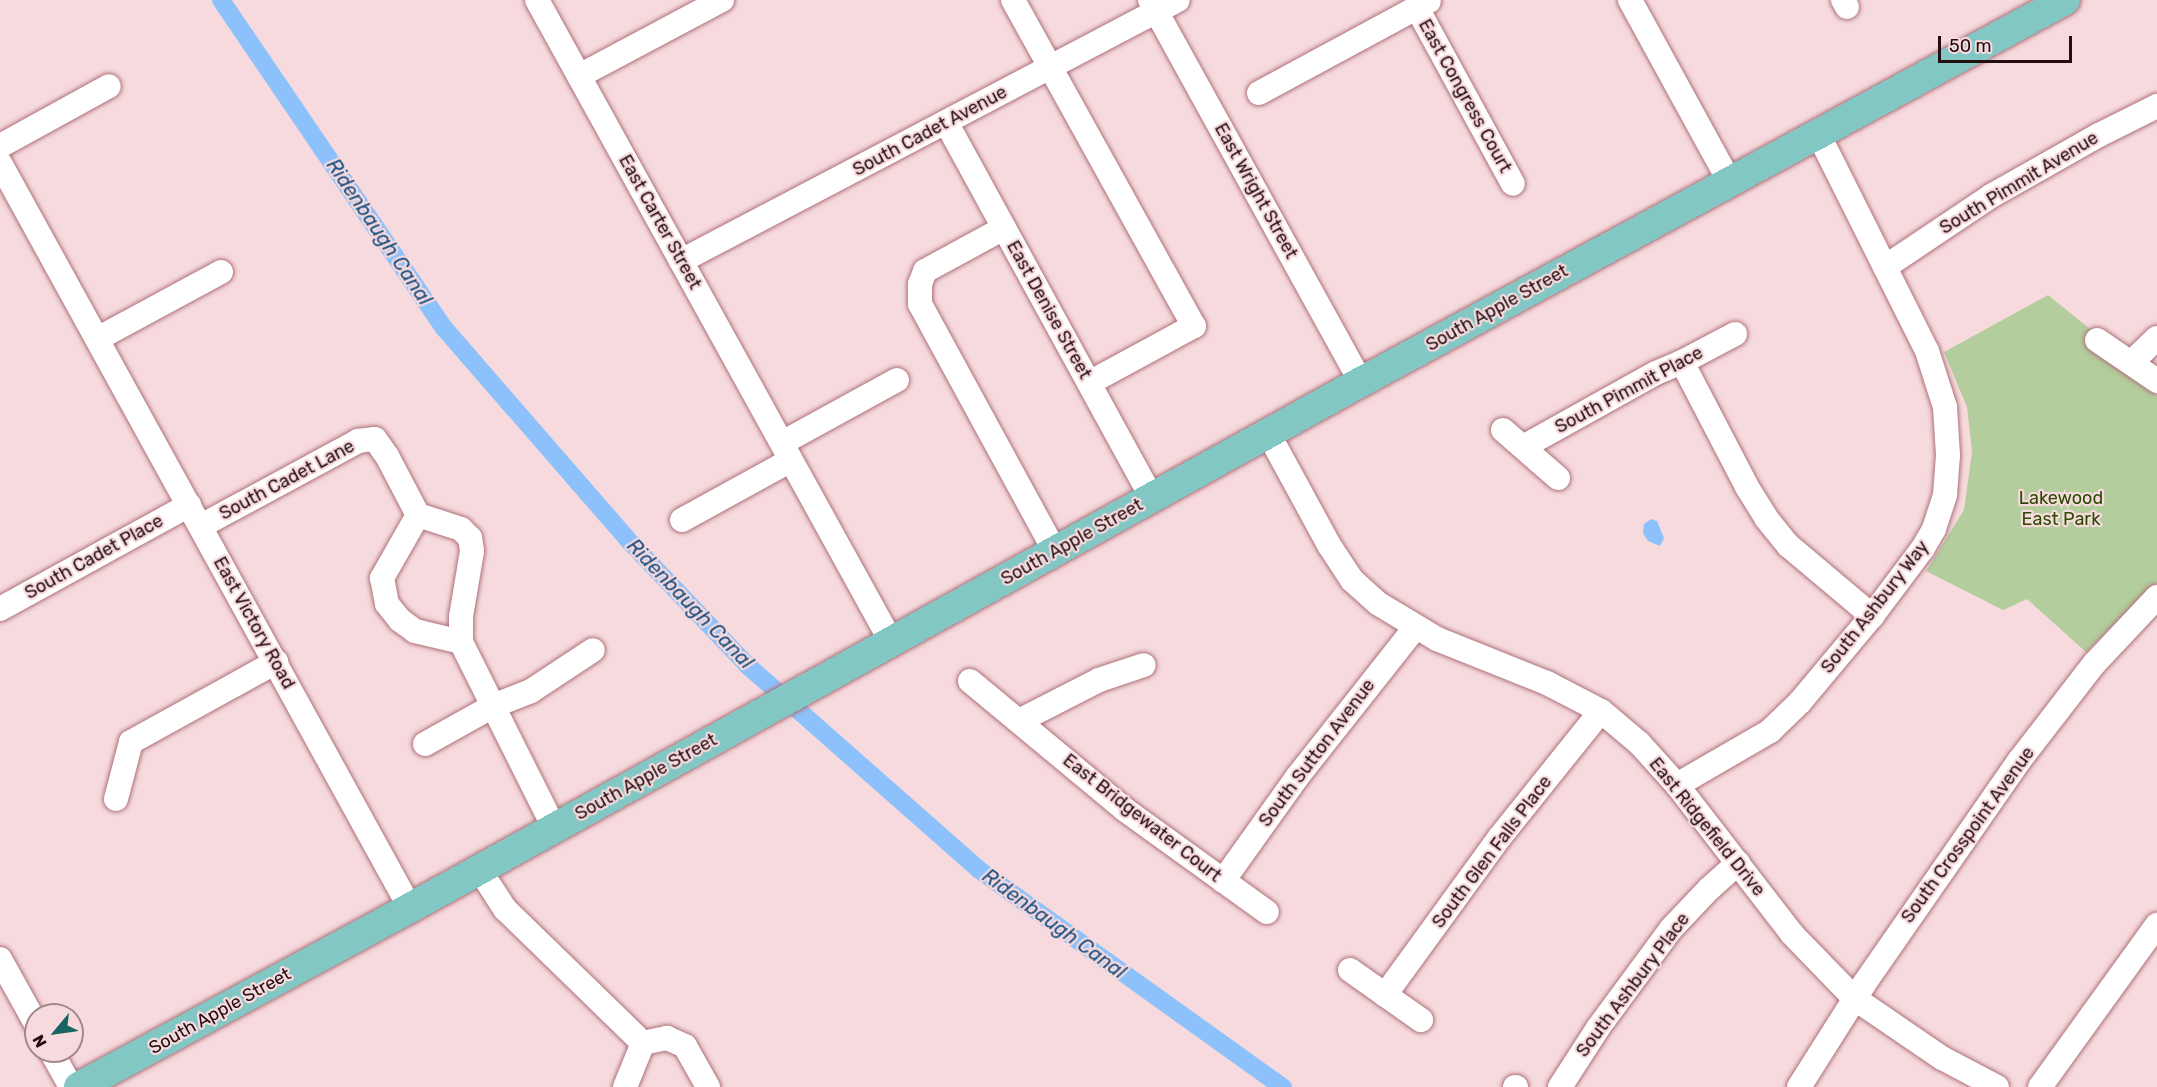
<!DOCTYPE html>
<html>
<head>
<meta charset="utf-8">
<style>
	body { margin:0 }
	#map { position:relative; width:2157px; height:1087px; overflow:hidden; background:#f6dadd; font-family:Rubik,sans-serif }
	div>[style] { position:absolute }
	.green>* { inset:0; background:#b3cd9d }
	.water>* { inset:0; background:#8dc1fb }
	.canal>* { height:18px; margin:-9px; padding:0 9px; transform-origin:9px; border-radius:9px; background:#8dc1fb }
	.roads { filter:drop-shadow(0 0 2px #ae7179) drop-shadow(0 0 2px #ae7179) }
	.minor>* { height:24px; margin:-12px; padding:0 12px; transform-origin:12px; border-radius:12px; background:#fff }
	.major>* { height:30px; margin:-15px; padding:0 15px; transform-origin:15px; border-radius:15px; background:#82c7c4 }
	span { translate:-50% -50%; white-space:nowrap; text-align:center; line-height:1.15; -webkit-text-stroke:4.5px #f6dadd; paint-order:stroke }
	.street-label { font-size:18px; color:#240d10 }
	.park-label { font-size:18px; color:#2b4a00 }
	.water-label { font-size:20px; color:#184e82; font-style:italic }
	.north { position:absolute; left:24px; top:1003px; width:60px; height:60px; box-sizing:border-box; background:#f6dadd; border:2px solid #a2888b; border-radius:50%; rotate:241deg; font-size:16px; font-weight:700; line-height:24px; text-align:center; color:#240d10 }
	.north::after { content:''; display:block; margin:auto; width:21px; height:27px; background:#176562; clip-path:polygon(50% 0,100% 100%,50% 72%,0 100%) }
	.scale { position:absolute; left:1938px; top:36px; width:134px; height:27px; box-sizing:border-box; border:3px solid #240d10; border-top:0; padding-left:8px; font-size:18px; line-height:21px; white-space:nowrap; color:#240d10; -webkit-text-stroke:4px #f6dadd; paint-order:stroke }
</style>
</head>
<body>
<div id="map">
	<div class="green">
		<i style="clip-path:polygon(2048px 295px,2095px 333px,2096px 352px,2157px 396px,2157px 583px,2086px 652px,2027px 599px,2003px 610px,1926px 571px,1964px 510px,1972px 452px,1967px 407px,1944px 352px)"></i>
	</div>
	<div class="water">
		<i style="clip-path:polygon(1651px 519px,1657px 521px,1664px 538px,1660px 546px,1648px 541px,1643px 533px,1644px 524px)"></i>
	</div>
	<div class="canal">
		<i style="left:221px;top:0;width:397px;rotate:55.8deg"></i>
		<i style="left:444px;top:328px;width:285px;rotate:49deg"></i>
		<i style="left:631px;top:543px;width:170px;rotate:46.4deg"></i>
		<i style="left:748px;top:666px;width:307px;rotate:41.4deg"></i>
		<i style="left:978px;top:869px;width:375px;rotate:35.6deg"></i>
	</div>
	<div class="roads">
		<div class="minor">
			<i style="left:537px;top:0;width:734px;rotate:61.1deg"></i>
			<i style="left:1013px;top:0;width:373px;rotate:61deg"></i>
			<i style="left:1194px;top:326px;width:119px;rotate:151.5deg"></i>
			<i style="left:1150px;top:0;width:436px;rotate:61.1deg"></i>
			<i style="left:1630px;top:0;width:209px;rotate:61.3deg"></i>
			<i style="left:1843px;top:0;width:8px;rotate:60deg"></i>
			<i style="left:1417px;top:8px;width:200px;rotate:61.4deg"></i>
			<i style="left:579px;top:76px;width:162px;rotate:-28deg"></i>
			<i style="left:1259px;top:93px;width:193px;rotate:-28.4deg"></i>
			<i style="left:946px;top:122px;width:429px;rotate:61.3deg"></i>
			<i style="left:0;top:146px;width:124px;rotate:-28.8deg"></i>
			<i style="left:0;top:163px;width:850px;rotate:61.17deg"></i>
			<i style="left:1004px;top:228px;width:90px;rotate:151.4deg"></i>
			<i style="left:925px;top:271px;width:14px;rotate:111deg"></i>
			<i style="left:920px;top:284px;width:20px;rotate:90deg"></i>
			<i style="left:920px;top:304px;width:282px;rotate:61.4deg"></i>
			<i style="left:681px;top:261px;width:561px;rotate:-27.71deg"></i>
			<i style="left:1885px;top:267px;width:128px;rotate:-33.8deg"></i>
			<i style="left:1991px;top:196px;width:124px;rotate:-29.5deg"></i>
			<i style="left:2099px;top:135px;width:65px;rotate:-26.6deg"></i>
			<i style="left:97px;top:339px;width:141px;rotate:-28.4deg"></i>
			<i style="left:2097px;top:340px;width:73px;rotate:34.3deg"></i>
			<i style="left:1682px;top:362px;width:141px;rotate:62.5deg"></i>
			<i style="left:1747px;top:487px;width:36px;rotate:58deg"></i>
			<i style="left:1766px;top:518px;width:36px;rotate:51deg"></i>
			<i style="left:1789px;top:546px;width:109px;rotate:40.1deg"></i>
			<i style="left:2131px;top:363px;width:36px;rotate:-44deg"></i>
			<i style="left:1503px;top:430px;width:73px;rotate:41.1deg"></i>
			<i style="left:1268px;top:433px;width:128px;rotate:61.4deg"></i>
			<i style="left:1329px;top:545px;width:42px;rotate:56.7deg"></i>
			<i style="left:1352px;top:580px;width:36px;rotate:42deg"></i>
			<i style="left:1379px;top:604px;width:68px;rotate:31.1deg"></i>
			<i style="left:1437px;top:639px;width:118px;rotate:21.8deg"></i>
			<i style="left:1547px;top:683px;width:61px;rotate:27.4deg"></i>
			<i style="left:1601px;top:711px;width:50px;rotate:40.1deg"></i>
			<i style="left:1639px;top:743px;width:57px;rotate:47.9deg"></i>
			<i style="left:1677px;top:785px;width:188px;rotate:52.3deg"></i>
			<i style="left:1792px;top:934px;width:89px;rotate:45.9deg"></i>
			<i style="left:1854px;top:998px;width:107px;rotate:34.3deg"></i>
			<i style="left:1942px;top:1058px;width:62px;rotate:27.8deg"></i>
			<i style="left:782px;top:443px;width:131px;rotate:-28.7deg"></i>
			<i style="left:1523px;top:447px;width:152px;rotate:-29.1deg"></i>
			<i style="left:1656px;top:373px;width:28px;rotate:-23deg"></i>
			<i style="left:1682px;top:362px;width:60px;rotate:-27.8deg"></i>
			<i style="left:418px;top:515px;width:73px;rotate:119.7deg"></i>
			<i style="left:382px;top:578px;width:26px;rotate:79deg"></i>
			<i style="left:387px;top:604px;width:21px;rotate:51deg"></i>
			<i style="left:400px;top:620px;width:19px;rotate:36deg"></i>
			<i style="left:415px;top:631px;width:47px;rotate:13.4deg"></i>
			<i style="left:682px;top:520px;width:124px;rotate:-28.8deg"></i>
			<i style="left:201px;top:526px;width:179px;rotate:-28.4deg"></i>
			<i style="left:358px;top:441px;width:17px;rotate:-7deg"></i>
			<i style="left:375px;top:439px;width:21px;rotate:55deg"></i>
			<i style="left:387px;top:456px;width:67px;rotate:62.3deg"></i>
			<i style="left:418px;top:515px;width:45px;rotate:18deg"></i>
			<i style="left:461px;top:529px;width:13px;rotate:45deg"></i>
			<i style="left:470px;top:538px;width:13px;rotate:81deg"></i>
			<i style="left:472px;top:551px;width:67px;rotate:99.5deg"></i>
			<i style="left:461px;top:617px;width:25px;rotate:90deg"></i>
			<i style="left:461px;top:642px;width:208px;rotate:63.4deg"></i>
			<i style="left:0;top:609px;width:216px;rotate:-28.8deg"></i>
			<i style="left:970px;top:681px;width:200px;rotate:39.7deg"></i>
			<i style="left:1124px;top:809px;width:176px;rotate:35.8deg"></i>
			<i style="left:1019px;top:721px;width:90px;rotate:-27.1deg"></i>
			<i style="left:1099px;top:680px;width:47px;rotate:-18.4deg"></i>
			<i style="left:425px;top:744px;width:78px;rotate:-29.2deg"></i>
			<i style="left:493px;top:706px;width:41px;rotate:-21.5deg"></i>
			<i style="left:531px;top:691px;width:74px;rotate:-33.5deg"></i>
			<i style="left:1677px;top:785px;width:108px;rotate:-30.1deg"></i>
			<i style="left:1770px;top:731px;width:42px;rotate:-44deg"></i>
			<i style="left:1800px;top:702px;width:112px;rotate:-50.1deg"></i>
			<i style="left:1872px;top:616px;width:85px;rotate:-53.1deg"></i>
			<i style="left:1923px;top:548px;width:22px;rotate:-60deg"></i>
			<i style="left:1934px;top:529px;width:36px;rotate:-72deg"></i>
			<i style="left:1945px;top:495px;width:40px;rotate:-85.7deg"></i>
			<i style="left:1948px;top:455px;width:48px;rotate:-93.6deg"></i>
			<i style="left:1945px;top:407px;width:59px;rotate:-107.8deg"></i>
			<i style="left:1927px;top:351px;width:241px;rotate:-116.6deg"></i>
			<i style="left:116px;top:799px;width:59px;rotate:-75.3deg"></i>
			<i style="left:131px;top:742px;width:166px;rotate:-28.9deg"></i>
			<i style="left:479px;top:869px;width:48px;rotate:57deg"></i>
			<i style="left:505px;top:909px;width:192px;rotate:44.2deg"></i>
			<i style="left:1223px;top:881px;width:129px;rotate:-54.5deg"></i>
			<i style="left:1298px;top:776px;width:189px;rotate:-51.7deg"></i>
			<i style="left:0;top:959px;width:74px;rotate:61deg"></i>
			<i style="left:1350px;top:970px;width:87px;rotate:35.2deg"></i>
			<i style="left:1385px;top:995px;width:195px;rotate:-54deg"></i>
			<i style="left:1500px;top:837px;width:161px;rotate:-51.3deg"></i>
			<i style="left:51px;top:1051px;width:41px;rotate:60.9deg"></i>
			<i style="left:625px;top:1087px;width:48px;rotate:-67.8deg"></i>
			<i style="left:643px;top:1043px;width:25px;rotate:-12deg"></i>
			<i style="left:667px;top:1038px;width:20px;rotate:24deg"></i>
			<i style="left:685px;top:1046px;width:47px;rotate:60.7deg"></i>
			<i style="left:1515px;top:1087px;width:1px"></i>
			<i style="left:1560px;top:1087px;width:70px;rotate:-57.2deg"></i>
			<i style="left:1598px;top:1028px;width:123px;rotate:-53.6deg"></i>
			<i style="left:1671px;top:929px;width:55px;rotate:-46.5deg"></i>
			<i style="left:1709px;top:889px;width:39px;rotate:-42deg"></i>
			<i style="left:1799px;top:1087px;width:122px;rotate:-57.7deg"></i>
			<i style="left:1864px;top:984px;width:272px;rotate:-55.2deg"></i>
			<i style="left:2019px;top:761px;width:123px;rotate:-52.3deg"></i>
			<i style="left:2094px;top:664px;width:92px;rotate:-46.8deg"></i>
			<i style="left:2040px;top:1087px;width:200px;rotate:-54.2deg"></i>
		</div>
		<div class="major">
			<i style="left:79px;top:1087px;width:376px;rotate:-28.4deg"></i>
			<i style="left:410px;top:908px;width:1087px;rotate:-28.95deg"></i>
			<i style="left:1361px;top:382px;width:801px;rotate:-28.48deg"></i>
		</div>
	</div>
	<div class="street-label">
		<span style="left:1465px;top:96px;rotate:61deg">East Congress Court</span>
		<span style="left:930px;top:131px;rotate:-28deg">South Cadet Avenue</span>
		<span style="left:2019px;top:183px;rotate:-31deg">South Pimmit Avenue</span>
		<span style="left:1256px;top:191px;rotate:61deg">East Wright Street</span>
		<span style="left:660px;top:222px;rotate:61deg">East Carter Street</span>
		<span style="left:1497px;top:308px;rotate:-29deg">South Apple Street</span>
		<span style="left:1049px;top:310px;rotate:61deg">East Denise Street</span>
		<span style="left:1629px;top:390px;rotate:-28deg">South Pimmit Place</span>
		<span style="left:287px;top:480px;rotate:-28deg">South Cadet Lane</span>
		<span style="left:1072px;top:542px;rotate:-29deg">South Apple Street</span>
		<span style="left:94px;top:557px;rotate:-29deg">South Cadet Place</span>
		<span style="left:1875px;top:607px;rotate:-52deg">South Ashbury Way</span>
		<span style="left:254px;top:623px;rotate:61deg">East Victory Road</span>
		<span style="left:1317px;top:753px;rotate:-53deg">South Sutton Avenue</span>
		<span style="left:646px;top:777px;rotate:-29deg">South Apple Street</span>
		<span style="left:1142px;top:818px;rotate:38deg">East Bridgewater Court</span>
		<span style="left:1707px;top:827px;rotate:51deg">East Ridgefield Drive</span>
		<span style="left:1968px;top:835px;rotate:-54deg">South Crosspoint Avenue</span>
		<span style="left:1492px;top:852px;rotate:-53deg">South Glen Falls Place</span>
		<span style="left:1633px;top:985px;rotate:-53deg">South Ashbury Place</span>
		<span style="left:220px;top:1011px;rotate:-29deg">South Apple Street</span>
	</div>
	<div class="park-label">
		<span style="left:2061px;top:509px">Lakewood<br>East Park</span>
	</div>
	<div class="water-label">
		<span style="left:379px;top:232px;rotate:56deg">Ridenbaugh Canal</span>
		<span style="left:690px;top:604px;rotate:46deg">Ridenbaugh Canal</span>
		<span style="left:1054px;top:924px;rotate:36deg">Ridenbaugh Canal</span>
	</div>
	<div class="north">N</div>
	<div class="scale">50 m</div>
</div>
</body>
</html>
